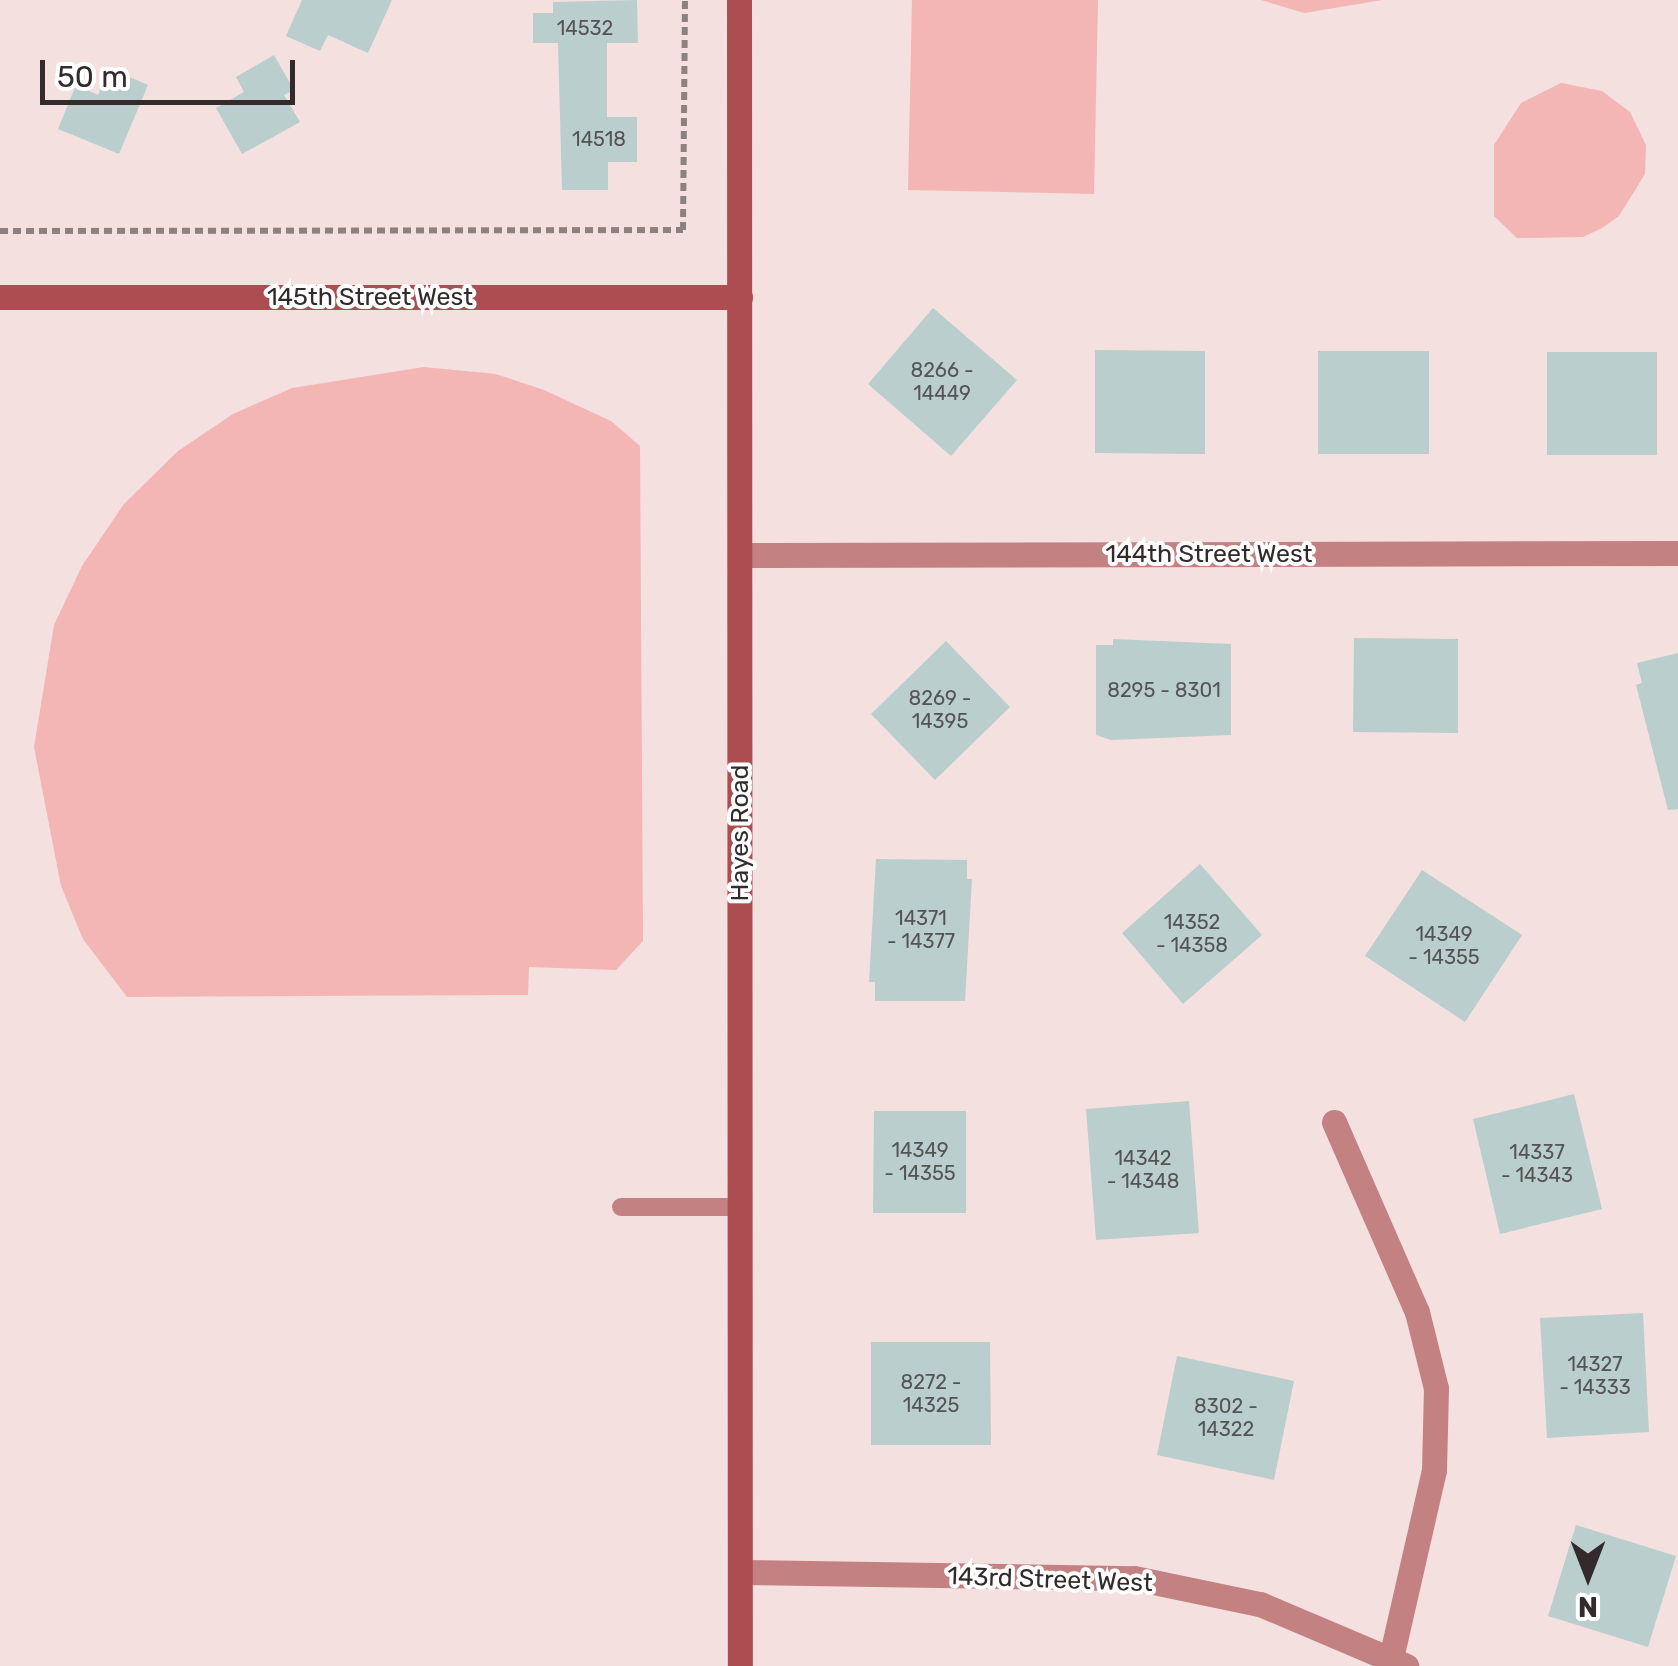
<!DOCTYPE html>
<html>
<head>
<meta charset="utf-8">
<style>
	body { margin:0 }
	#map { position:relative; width:1678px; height:1666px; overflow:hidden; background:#f3e0df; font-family:Rubik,sans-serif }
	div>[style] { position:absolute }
	.green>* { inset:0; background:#f4b5b5 }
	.building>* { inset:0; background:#bacece }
	.path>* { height:6px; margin-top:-3px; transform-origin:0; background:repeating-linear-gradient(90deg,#8d8080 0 8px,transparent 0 13px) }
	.lane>* { height:18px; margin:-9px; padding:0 9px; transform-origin:9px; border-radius:9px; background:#c38182 }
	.street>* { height:25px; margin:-12.5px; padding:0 12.5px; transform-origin:12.5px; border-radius:12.5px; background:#c38182 }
	.secondary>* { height:25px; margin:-12.5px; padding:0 12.5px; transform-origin:12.5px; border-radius:12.5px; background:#ac4d52 }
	span { translate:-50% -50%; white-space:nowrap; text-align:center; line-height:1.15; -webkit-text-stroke:8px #fff; paint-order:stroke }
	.number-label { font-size:20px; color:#555454 }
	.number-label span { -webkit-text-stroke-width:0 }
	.street-label { font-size:25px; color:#332b2b }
	.north { position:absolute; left:1538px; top:1526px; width:100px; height:100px; -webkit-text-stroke:8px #fff; paint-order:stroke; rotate:180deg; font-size:28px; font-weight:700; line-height:40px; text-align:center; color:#332b2b }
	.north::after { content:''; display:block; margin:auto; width:35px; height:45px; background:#332b2b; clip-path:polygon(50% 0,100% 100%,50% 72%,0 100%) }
	.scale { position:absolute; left:40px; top:60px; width:255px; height:45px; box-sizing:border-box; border:5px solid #332b2b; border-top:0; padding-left:12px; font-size:30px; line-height:35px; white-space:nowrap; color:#332b2b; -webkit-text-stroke:8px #fff; paint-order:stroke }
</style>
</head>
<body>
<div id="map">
	<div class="green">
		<i style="clip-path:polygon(912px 0,1098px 0,1094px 194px,908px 190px)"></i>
		<i style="clip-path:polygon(1261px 0,1382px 0,1304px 13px)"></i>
		<i style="clip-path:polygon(1561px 83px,1602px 91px,1630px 112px,1646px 145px,1645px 174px,1619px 216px,1602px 228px,1583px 237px,1517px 238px,1494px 216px,1494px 145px,1521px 103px)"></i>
		<i style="clip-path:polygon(424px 367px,496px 374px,544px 390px,611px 421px,640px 446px,643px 941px,616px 970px,529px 967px,528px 995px,127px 997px,83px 939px,61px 886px,34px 747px,54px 625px,82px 566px,124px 504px,178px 451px,233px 414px,292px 388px)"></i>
	</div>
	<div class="building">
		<i style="clip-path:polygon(302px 0,392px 0,368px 53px,328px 35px,320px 51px,286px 36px)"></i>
		<i style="clip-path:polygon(637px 0,638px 43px,607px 43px,607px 117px,637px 117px,637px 162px,608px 162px,608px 190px,562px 190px,558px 43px,533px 43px,533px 13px,553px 13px,553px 2px)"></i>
		<i style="clip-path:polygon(274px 55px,294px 90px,284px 95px,300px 122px,242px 154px,216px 108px,244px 92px,236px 77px)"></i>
		<i style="clip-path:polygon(109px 68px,148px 85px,119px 154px,58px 129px,76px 85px,98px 95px)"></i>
		<i style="clip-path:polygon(933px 308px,1017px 380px,951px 456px,868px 384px)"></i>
		<i style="clip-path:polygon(1095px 350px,1205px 351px,1205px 454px,1095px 453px)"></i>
		<i style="clip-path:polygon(1318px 351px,1429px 351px,1429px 454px,1318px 454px)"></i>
		<i style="clip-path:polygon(1547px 352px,1657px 352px,1657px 455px,1547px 455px)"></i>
		<i style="clip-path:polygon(1354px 638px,1458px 639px,1458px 733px,1353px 732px)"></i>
		<i style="clip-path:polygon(1113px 639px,1231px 644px,1231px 735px,1111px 740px,1096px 735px,1096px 645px,1113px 645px)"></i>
		<i style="clip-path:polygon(946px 641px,1010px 707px,935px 780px,871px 714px)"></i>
		<i style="clip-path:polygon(1678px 653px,1678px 809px,1668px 810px,1636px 685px,1642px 683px,1637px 663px)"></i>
		<i style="clip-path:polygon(876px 859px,967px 860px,967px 879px,972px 879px,965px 1001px,875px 1001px,875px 982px,869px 982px)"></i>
		<i style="clip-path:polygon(1200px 864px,1262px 935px,1183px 1004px,1122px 933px)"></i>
		<i style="clip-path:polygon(1422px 870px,1522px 935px,1465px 1022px,1365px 956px)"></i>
		<i style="clip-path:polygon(1574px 1094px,1602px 1209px,1500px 1234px,1473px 1119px)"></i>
		<i style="clip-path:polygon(1189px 1101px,1199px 1233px,1096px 1240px,1086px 1109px)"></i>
		<i style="clip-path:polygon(874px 1111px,966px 1111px,966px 1213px,873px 1213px)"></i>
		<i style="clip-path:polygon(1643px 1313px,1649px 1432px,1547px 1438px,1540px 1318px)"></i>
		<i style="clip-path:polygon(871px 1342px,990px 1342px,991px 1445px,871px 1445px)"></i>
		<i style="clip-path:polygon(1177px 1356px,1294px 1381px,1274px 1480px,1157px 1455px)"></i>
		<i style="clip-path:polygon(1576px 1525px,1676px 1556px,1648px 1647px,1548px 1616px)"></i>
	</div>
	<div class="path">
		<i style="left:0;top:231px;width:683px;rotate:-0.08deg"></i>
		<i style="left:683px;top:230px;width:230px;rotate:-89.5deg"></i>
	</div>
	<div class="lane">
		<i style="left:621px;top:1207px;width:119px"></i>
	</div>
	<div class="street">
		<i style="left:740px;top:555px;width:938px;rotate:-0.12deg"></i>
		<i style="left:1334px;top:1122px;width:207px;rotate:66.4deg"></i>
		<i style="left:1417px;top:1312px;width:78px;rotate:76deg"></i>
		<i style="left:1436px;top:1388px;width:82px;rotate:91.4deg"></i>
		<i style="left:1434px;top:1470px;width:201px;rotate:102.9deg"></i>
		<i style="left:740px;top:1572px;width:394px;rotate:0.9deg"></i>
		<i style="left:1134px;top:1578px;width:129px;rotate:11.7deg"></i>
		<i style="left:1260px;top:1604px;width:159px;rotate:23deg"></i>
	</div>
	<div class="secondary">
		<i style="left:739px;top:0;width:1666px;rotate:89.97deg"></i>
		<i style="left:0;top:297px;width:740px"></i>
	</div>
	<div class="number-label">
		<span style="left:585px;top:28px">14532</span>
		<span style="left:599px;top:139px">14518</span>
		<span style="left:942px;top:382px">8266 -<br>14449</span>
		<span style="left:1164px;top:690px">8295 - 8301</span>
		<span style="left:940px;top:710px">8269 -<br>14395</span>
		<span style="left:921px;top:930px">14371<br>- 14377</span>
		<span style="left:1192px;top:934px">14352<br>- 14358</span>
		<span style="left:1444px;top:946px">14349<br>- 14355</span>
		<span style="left:920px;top:1162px">14349<br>- 14355</span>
		<span style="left:1537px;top:1164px">14337<br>- 14343</span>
		<span style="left:1143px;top:1170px">14342<br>- 14348</span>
		<span style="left:1595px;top:1376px">14327<br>- 14333</span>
		<span style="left:931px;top:1394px">8272 -<br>14325</span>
		<span style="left:1226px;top:1418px">8302 -<br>14322</span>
	</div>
	<div class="street-label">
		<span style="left:370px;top:297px">145th Street West</span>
		<span style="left:1209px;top:554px">144th Street West</span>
		<span style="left:740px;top:833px;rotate:-90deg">Hayes Road</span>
		<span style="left:1050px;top:1580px;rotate:2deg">143rd Street West</span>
	</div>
	<div class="north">N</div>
	<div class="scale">50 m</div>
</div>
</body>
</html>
